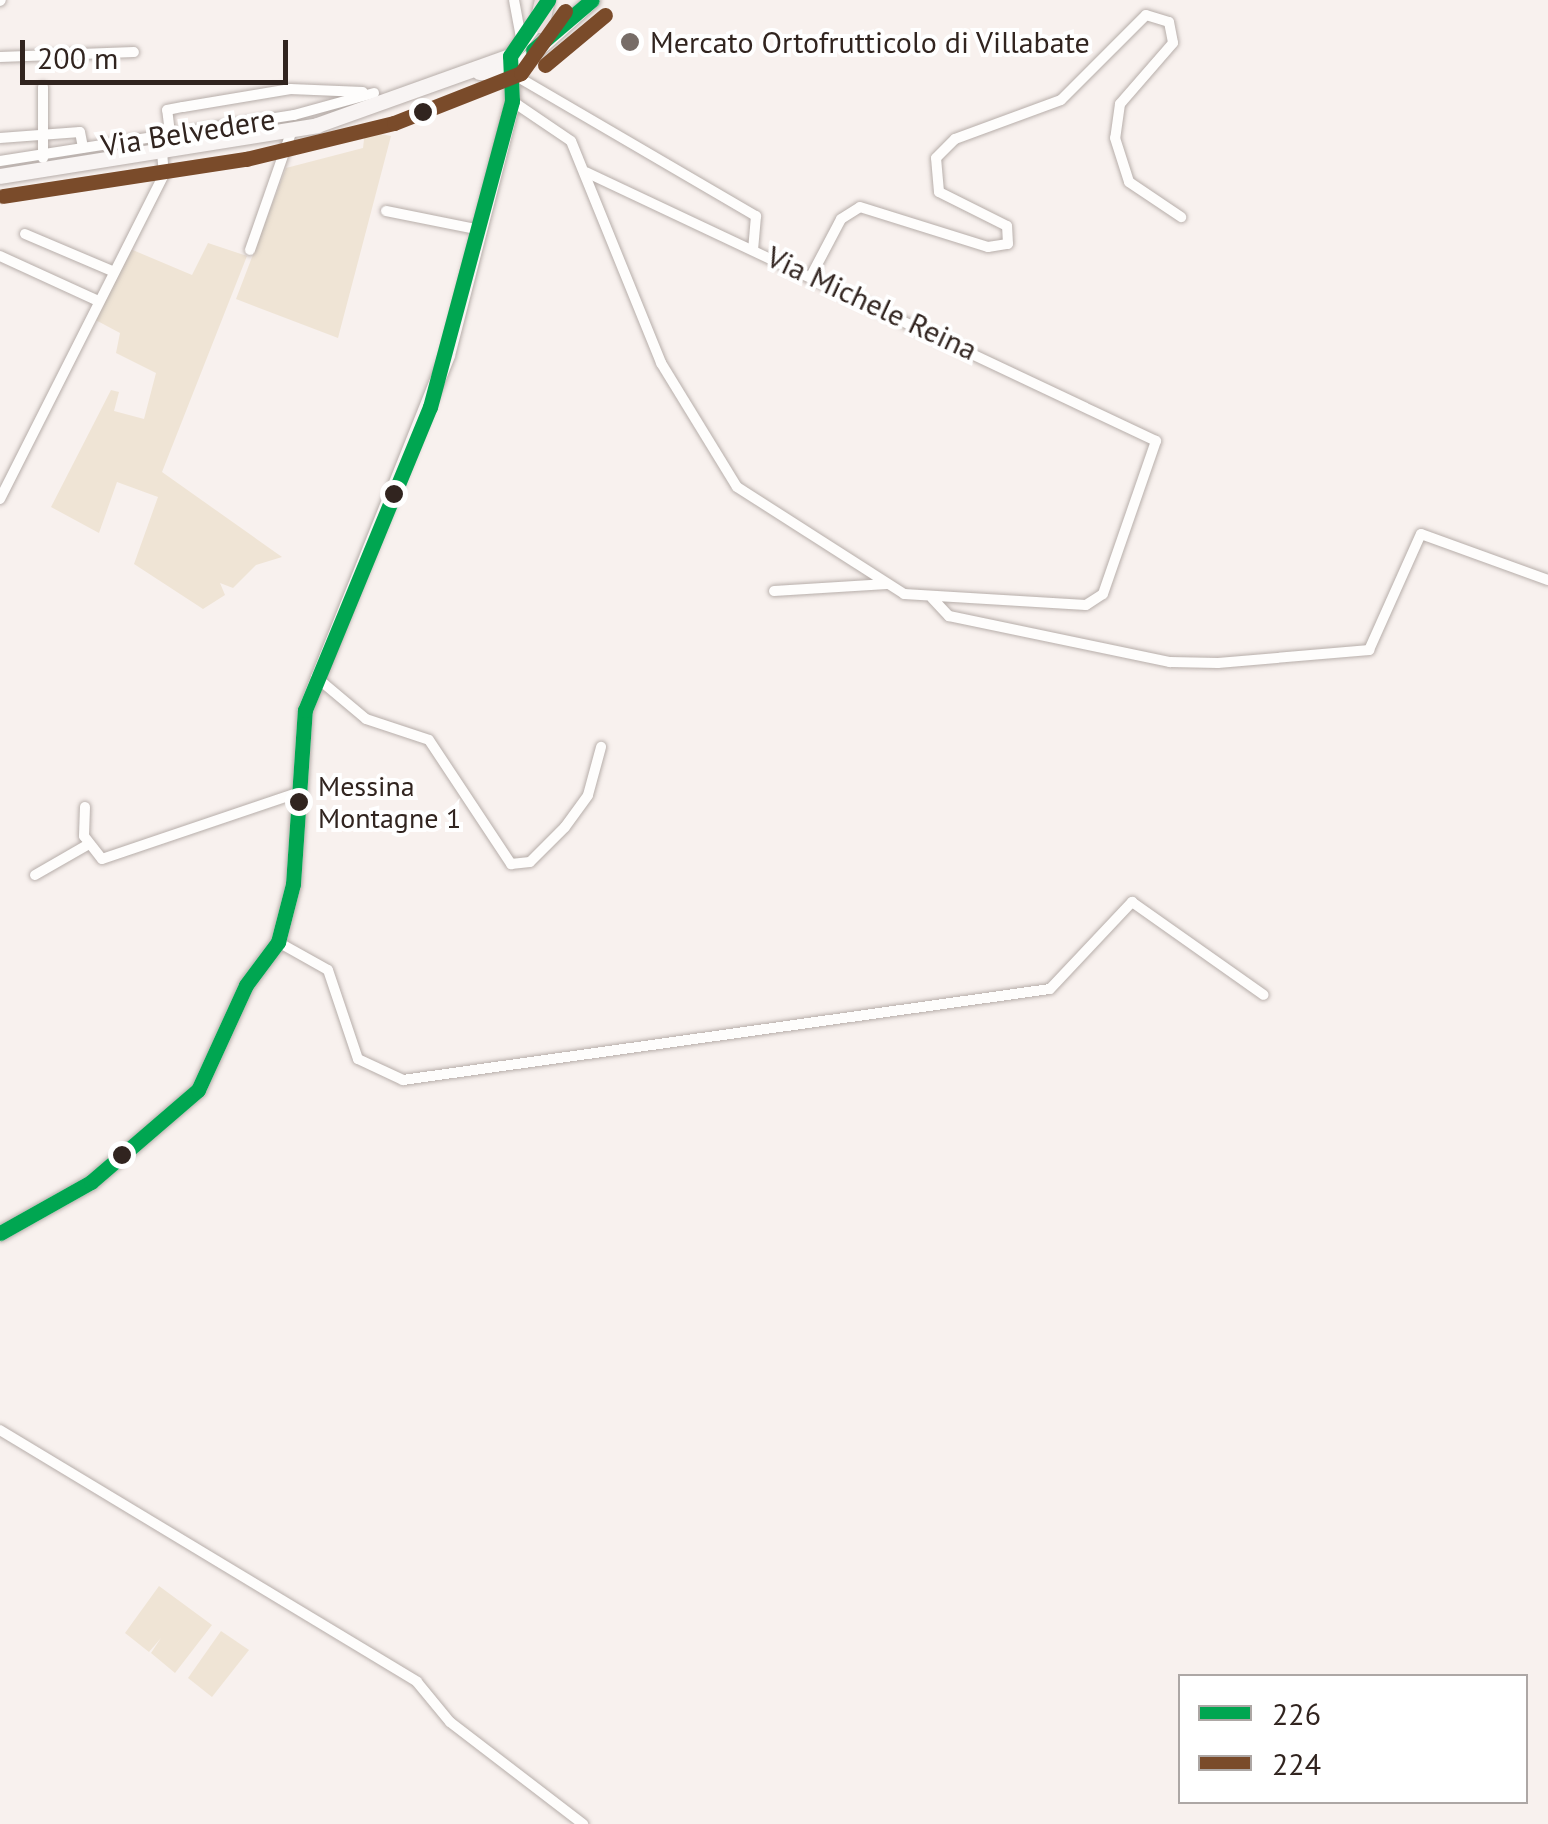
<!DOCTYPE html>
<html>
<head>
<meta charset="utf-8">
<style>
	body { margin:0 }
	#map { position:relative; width:1548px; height:1824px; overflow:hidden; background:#f8f1ee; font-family:"PT Sans",sans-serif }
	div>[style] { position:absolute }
	.green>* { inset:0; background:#efe4d5 }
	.roads { filter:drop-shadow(0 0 2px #b7aeaa) drop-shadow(0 0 2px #b7aeaa) }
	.street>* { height:10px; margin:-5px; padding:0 5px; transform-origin:5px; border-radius:5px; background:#fefdfc }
	.secondary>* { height:15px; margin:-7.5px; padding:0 7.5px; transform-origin:7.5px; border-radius:7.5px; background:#f8f4f3 }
	.highway>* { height:20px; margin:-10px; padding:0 10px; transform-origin:10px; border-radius:10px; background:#eadede }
	.bus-1>* { height:15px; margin:-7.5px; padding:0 7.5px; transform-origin:7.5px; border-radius:7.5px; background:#00a651 }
	.bus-2>* { height:15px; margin:-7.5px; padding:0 7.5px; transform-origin:7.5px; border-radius:7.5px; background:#7a4b2a }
	.dots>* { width:28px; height:28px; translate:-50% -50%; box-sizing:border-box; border:5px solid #fff; border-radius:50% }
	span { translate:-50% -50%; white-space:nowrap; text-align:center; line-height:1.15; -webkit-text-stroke:8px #fff; paint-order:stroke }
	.bus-label { font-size:28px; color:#31241f }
	.left { translate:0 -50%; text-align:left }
	.poi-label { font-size:30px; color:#31241f }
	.street-label { font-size:30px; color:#31241f }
	.legend { position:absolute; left:1178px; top:1674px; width:350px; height:130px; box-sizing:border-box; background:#fff; border:2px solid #ada7a5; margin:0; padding:12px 18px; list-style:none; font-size:30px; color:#31241f }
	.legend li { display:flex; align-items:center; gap:20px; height:50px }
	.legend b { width:50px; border:2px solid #ada7a5 }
	.scale { position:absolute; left:20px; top:40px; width:268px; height:45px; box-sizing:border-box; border:5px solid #31241f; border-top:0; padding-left:12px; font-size:30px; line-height:35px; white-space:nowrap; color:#31241f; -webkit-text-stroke:8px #fff; paint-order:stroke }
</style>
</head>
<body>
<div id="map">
	<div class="green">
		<i style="clip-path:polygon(365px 131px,391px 136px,338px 338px,236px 299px,286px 168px,363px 148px)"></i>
		<i style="clip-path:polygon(208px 243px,247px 256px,162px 472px,282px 557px,256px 565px,233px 588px,220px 583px,225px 595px,203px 609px,134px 564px,158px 497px,117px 482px,99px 533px,51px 507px,111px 390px,119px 392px,114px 411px,144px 419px,156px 373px,116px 353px,120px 333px,90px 317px,128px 248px,192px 275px)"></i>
		<i style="clip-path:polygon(159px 1586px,212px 1625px,175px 1673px,151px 1653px,161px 1638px,149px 1652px,125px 1633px)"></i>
		<i style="clip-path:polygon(221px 1631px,249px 1650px,212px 1697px,188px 1678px)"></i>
	</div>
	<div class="roads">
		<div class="street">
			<i style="left:514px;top:0;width:44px;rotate:79.5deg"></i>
			<i style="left:0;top:1px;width:1px;rotate:-45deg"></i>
			<i style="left:0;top:57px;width:134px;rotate:-2.1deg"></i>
			<i style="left:511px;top:73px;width:284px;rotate:30.3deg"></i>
			<i style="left:756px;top:216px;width:33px;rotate:95deg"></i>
			<i style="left:512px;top:101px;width:71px;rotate:34.1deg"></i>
			<i style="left:571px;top:141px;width:240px;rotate:67.9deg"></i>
			<i style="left:661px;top:363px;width:145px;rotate:58.5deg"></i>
			<i style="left:737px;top:487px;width:198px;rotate:32.6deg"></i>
			<i style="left:904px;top:594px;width:182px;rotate:3.5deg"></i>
			<i style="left:1086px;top:605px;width:20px;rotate:-33deg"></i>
			<i style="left:1103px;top:594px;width:162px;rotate:-70.9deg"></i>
			<i style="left:1156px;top:441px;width:630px;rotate:-154.74deg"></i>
			<i style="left:170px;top:133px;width:23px;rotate:-97deg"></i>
			<i style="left:167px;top:110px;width:16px;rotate:-11deg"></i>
			<i style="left:183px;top:107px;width:109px;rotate:-9.5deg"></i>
			<i style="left:290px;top:89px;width:73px;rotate:2.4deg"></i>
			<i style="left:0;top:138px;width:80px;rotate:-4.3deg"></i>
			<i style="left:80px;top:132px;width:16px;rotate:79deg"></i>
			<i style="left:43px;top:158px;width:71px;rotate:-90deg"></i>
			<i style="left:0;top:161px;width:298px;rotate:-8.9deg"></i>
			<i style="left:294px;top:115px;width:83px;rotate:-15.4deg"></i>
			<i style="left:386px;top:211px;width:96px;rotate:11.4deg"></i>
			<i style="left:25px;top:234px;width:95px;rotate:23deg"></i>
			<i style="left:250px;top:250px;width:127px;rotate:-70.7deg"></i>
			<i style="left:0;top:256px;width:106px;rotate:24.6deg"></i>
			<i style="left:811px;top:276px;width:64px;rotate:-62.2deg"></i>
			<i style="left:841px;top:219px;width:22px;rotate:-32deg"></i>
			<i style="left:860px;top:207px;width:134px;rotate:17.4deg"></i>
			<i style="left:988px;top:247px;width:20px;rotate:-9deg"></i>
			<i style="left:1008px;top:244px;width:18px;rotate:-93deg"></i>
			<i style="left:1007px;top:226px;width:76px;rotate:-153.4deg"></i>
			<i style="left:939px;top:192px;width:34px;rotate:-95deg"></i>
			<i style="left:936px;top:158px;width:27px;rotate:-45deg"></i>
			<i style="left:955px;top:139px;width:113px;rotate:-20.2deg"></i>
			<i style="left:1061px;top:100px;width:120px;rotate:-45deg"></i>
			<i style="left:1146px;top:15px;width:24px;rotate:17deg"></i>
			<i style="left:1169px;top:22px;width:21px;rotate:79deg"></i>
			<i style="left:1173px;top:43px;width:81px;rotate:131deg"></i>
			<i style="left:1120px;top:104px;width:34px;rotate:98deg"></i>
			<i style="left:1115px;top:138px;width:46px;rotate:72.3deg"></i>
			<i style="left:1129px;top:182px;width:63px;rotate:33.9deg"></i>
			<i style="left:0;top:499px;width:363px;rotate:-63.2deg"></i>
			<i style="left:164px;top:175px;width:25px;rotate:-95deg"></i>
			<i style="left:774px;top:591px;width:113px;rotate:-3.5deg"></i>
			<i style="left:932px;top:598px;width:25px;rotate:47deg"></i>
			<i style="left:949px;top:616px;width:226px;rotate:11.8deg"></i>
			<i style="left:1170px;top:662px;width:48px;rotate:1.2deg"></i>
			<i style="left:1218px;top:663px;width:152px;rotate:-4.9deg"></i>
			<i style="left:1369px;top:650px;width:127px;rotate:-65.9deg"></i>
			<i style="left:1421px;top:534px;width:135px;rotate:19.9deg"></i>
			<i style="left:316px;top:677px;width:65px;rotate:40deg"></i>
			<i style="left:366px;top:719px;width:66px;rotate:18.4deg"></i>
			<i style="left:429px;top:740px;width:149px;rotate:56.5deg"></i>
			<i style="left:511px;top:864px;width:19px;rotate:-6deg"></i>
			<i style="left:530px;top:862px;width:49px;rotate:-45deg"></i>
			<i style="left:565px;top:827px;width:39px;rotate:-54deg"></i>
			<i style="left:588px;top:795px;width:50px;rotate:-74.8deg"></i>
			<i style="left:85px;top:807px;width:29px;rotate:92deg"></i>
			<i style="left:84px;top:836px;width:29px;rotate:52deg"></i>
			<i style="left:102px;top:859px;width:209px;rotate:-18.7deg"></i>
			<i style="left:35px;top:875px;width:62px;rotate:-29.9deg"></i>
			<i style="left:278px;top:942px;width:57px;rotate:29.2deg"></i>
			<i style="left:328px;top:970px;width:94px;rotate:71.4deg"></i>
			<i style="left:358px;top:1059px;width:50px;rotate:25deg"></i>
			<i style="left:403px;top:1080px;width:653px;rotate:-8.01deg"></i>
			<i style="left:1050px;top:989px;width:120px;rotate:-46.7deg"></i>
			<i style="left:1132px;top:902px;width:161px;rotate:35.2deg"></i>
			<i style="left:0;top:1430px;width:487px;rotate:31.1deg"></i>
			<i style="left:417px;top:1682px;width:52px;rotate:50.5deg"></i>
			<i style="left:450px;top:1722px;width:168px;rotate:37.5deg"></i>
		</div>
		<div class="secondary">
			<i style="left:479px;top:72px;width:32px;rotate:2deg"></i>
			<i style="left:511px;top:73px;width:109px;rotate:-42deg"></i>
			<i style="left:0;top:176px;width:321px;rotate:-9.1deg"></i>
			<i style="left:317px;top:125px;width:205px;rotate:-19.7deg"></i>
			<i style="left:510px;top:56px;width:54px;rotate:-52.5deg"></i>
			<i style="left:0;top:1233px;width:104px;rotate:-29.3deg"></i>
			<i style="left:91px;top:1182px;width:141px;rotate:-40.7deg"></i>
			<i style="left:198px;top:1090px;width:115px;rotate:-65.4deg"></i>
			<i style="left:246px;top:985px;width:54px;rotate:-53.3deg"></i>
			<i style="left:278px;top:942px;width:60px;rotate:-75.5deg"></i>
			<i style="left:293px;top:884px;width:174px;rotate:-86.1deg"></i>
			<i style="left:305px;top:710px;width:382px;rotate:-68.2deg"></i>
			<i style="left:447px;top:355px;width:262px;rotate:-75.6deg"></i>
			<i style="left:512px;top:101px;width:45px;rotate:-92.5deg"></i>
		</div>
		<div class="highway">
			<i style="left:540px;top:23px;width:24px;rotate:-78deg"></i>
		</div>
	</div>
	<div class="bus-1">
		<i style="left:533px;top:50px;width:77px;rotate:-40.3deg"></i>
		<i style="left:0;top:1233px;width:104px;rotate:-29.3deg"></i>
		<i style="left:91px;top:1182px;width:141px;rotate:-40.7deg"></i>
		<i style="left:198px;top:1090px;width:115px;rotate:-65.4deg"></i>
		<i style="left:246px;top:985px;width:54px;rotate:-53.3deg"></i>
		<i style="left:278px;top:942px;width:60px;rotate:-75.5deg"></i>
		<i style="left:293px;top:884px;width:174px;rotate:-86.1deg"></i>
		<i style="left:305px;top:710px;width:328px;rotate:-67.6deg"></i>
		<i style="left:430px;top:407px;width:317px;rotate:-75deg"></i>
		<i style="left:512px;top:101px;width:45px;rotate:-92.5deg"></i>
		<i style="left:510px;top:56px;width:68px;rotate:-55.8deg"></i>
	</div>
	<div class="bus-2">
		<i style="left:545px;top:65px;width:78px;rotate:-39.8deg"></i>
		<i style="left:3px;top:196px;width:246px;rotate:-8.7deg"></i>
		<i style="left:246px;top:159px;width:152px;rotate:-13.7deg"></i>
		<i style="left:394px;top:123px;width:136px;rotate:-21.5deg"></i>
		<i style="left:521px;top:73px;width:76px;rotate:-54.6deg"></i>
	</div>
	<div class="dots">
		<i style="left:630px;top:42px;background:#776c67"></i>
		<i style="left:423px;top:112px;background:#31241f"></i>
		<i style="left:394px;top:494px;background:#31241f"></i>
		<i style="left:299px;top:802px;background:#31241f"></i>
		<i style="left:122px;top:1155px;background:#31241f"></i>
	</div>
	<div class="bus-label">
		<span class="left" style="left:318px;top:802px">Messina<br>Montagne 1</span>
	</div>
	<div class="poi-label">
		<span class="left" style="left:650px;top:42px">Mercato Ortofrutticolo di Villabate</span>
	</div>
	<div class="street-label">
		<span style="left:188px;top:132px;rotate:-9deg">Via Belvedere</span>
		<span style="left:872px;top:303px;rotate:25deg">Via Michele Reina</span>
	</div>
	<ul class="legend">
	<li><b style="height:12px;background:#00a651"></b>226</li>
	<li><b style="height:12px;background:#7a4b2a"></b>224</li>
	</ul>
	<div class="scale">200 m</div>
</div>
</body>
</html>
